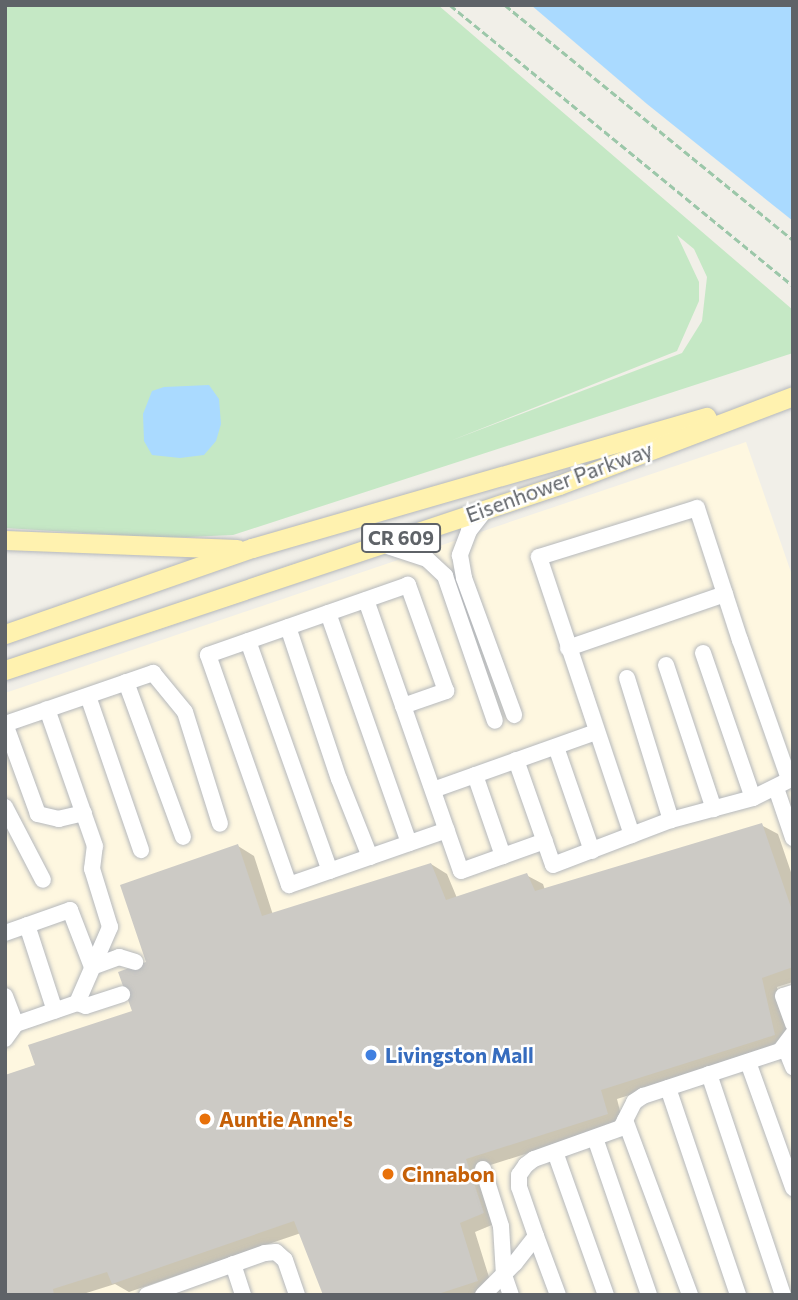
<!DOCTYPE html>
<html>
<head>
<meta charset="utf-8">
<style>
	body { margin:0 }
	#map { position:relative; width:798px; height:1300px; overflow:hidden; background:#f1efe8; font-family:Commissioner,sans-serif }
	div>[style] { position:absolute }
	.commercial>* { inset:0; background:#fef7e0 }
	.green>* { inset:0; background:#c5e8c5 }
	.water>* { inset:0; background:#aadaff }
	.shadow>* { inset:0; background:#0003 }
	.building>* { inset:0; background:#cccac5 }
	.path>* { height:2.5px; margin-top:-1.25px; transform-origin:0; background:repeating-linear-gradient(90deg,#9cc7a9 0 7px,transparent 0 10.5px) }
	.roads { filter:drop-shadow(0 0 2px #b5b8bc) drop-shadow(0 0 2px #b5b8bc) }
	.minor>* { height:16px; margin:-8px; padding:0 8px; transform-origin:8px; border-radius:8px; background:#fff }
	.major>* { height:19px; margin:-9.5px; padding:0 9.5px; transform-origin:9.5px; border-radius:9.5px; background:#fff2af }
	.dots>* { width:19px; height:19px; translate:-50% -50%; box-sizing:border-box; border:4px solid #fff; border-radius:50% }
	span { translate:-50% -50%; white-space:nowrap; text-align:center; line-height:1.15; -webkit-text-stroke:5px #fff; paint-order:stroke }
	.shield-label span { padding:2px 5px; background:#fff; border:2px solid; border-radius:5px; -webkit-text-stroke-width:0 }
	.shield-label { font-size:19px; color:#5f6368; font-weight:700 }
	.street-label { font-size:21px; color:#5f6368 }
	.shop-label { font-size:21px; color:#366cbe; font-weight:700 }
	.left { translate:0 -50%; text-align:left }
	.food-label { font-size:21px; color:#c56008; font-weight:700 }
	.frame { position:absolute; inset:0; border:7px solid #5f6368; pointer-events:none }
</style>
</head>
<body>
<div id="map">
	<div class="commercial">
		<i style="clip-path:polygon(746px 442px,793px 578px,793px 1294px,5px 1295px,5px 693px)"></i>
	</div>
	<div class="green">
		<i style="clip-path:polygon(evenodd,438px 5px,793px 310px,793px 353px,233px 535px,166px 538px,5px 528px,6px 5px,438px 5px,677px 235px,694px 249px,707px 277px,702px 321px,682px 353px,450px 441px,677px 351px,699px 301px,699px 282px,677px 235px)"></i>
	</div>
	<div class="water">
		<i style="clip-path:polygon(531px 5px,793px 5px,793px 221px,647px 104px)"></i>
		<i style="clip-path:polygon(209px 385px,219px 399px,221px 424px,216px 441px,204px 455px,180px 458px,152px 455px,144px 441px,143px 414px,152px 391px,164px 387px)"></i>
	</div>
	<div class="shadow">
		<i style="clip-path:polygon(761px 825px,778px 834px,793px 878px,793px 982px,777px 987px,791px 1044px,617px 1099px,623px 1123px,481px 1168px,499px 1222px,475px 1232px,493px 1290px,478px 1295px,325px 1295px,301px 1233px,129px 1292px,115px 1284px,80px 1295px,5px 1295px,37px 1066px,134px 1012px,149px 963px,238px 846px,254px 856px,273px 915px,431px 864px,447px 874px,457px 898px,526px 875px,543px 884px,545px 890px)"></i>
	</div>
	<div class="building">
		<i style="clip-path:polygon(762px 823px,793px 913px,793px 967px,762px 978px,775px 1035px,601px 1090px,608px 1114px,466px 1159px,484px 1213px,460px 1223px,478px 1281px,435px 1295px,323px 1295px,294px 1221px,112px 1284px,107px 1272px,53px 1289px,54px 1295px,5px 1295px,5px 1075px,35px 1065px,28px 1045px,132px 1011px,118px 972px,146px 962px,120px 885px,238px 844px,262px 916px,431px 863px,446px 900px,527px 873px,535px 891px)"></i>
	</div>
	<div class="path">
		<i style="left:450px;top:5px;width:443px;rotate:39.3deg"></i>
		<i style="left:505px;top:5px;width:372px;rotate:39.2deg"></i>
	</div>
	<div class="roads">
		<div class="minor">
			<i style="left:486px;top:509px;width:28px;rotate:128deg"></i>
			<i style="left:469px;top:531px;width:26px;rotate:111deg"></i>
			<i style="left:460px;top:555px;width:23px;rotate:80deg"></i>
			<i style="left:464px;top:578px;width:146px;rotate:69.9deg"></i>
			<i style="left:381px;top:544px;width:48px;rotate:18.1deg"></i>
			<i style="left:427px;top:559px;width:25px;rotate:43deg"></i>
			<i style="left:445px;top:576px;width:153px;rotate:71deg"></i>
			<i style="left:366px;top:600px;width:287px;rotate:70.7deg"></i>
			<i style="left:461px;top:871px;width:89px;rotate:-19.7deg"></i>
			<i style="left:328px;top:613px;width:244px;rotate:70.6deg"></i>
			<i style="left:288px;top:627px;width:160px;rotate:71.5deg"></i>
			<i style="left:339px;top:779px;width:84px;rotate:68.3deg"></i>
			<i style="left:248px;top:641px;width:244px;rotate:70.4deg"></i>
			<i style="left:568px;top:648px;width:166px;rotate:-19deg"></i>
			<i style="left:703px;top:653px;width:153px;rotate:71deg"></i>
			<i style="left:666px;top:665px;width:152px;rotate:71.6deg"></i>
			<i style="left:627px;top:678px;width:149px;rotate:72.8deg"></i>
			<i style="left:126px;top:682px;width:165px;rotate:69.8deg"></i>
			<i style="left:88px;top:696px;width:163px;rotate:71deg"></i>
			<i style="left:403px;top:706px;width:46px;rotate:-19.2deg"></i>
			<i style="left:446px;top:691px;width:113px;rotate:-109.7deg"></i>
			<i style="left:408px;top:585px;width:212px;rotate:160.7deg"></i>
			<i style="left:208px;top:655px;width:244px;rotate:70.6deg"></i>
			<i style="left:289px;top:885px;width:167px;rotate:-19.2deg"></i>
			<i style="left:556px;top:747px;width:110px;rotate:70.9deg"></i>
			<i style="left:516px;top:760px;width:111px;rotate:70.6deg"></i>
			<i style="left:553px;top:865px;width:126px;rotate:-20.9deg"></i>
			<i style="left:671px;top:820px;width:85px;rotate:-15deg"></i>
			<i style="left:753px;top:798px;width:45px;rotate:-26.6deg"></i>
			<i style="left:475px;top:775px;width:86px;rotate:70.9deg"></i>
			<i style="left:776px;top:788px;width:53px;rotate:71.2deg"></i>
			<i style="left:433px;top:790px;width:173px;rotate:-19.6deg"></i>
			<i style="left:5px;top:807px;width:82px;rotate:62.5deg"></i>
			<i style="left:84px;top:813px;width:26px;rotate:167deg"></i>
			<i style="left:59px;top:819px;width:22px;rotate:-167deg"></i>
			<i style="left:38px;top:814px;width:96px;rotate:-110.1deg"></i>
			<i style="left:5px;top:724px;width:157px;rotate:-19deg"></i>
			<i style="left:153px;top:673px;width:50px;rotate:50.6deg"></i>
			<i style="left:185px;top:712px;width:117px;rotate:72.6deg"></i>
			<i style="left:632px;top:835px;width:293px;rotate:-108.5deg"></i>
			<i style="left:539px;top:557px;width:165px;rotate:-17.2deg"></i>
			<i style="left:697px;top:508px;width:139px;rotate:72deg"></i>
			<i style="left:740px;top:640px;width:147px;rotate:70.6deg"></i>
			<i style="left:27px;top:925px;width:90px;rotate:72deg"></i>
			<i style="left:5px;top:933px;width:69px;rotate:-19.5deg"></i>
			<i style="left:70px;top:910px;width:61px;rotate:68.9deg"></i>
			<i style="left:92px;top:967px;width:29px;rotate:-20deg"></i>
			<i style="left:119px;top:957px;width:17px;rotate:17deg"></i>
			<i style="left:793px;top:993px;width:10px;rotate:163deg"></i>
			<i style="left:783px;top:996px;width:30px;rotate:70deg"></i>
			<i style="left:5px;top:996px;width:30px;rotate:69deg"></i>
			<i style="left:77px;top:1003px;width:9px;rotate:18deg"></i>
			<i style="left:86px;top:1006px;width:38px;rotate:-18deg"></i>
			<i style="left:5px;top:1039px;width:19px;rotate:-54deg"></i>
			<i style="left:16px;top:1024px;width:65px;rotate:-19deg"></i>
			<i style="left:77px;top:1003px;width:83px;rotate:-66.5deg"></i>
			<i style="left:110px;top:927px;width:61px;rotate:-107.2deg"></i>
			<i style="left:92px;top:869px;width:23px;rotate:-83deg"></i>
			<i style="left:95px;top:846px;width:145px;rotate:-109.3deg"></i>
			<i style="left:785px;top:1047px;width:22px;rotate:68deg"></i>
			<i style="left:748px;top:1062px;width:134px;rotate:70.3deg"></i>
			<i style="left:709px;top:1074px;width:233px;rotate:71.5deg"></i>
			<i style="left:668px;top:1088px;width:219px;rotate:71.3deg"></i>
			<i style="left:625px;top:1120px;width:187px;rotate:69.6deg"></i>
			<i style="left:595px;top:1138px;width:166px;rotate:71deg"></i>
			<i style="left:555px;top:1152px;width:152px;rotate:70.4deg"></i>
			<i style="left:483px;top:1169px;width:60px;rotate:72.5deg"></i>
			<i style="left:501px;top:1226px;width:49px;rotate:86.5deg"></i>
			<i style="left:504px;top:1275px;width:21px;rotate:71deg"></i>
			<i style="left:536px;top:1236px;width:63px;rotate:69.6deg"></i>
			<i style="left:233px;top:1264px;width:33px;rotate:72deg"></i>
			<i style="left:147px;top:1295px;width:125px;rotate:-19.6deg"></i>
			<i style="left:265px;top:1253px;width:11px;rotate:-5deg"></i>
			<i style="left:276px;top:1252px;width:12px;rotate:42deg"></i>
			<i style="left:285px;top:1260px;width:37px;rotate:71deg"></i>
			<i style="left:483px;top:1295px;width:45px;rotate:-45deg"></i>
			<i style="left:515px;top:1263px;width:34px;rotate:-52deg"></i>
			<i style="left:536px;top:1236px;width:52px;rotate:-109.1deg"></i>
			<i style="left:519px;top:1187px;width:12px;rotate:-90deg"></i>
			<i style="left:519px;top:1175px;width:12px;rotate:-55deg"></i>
			<i style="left:526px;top:1165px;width:10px;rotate:-37deg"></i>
			<i style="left:534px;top:1159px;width:92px;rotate:-19.6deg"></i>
			<i style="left:621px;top:1128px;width:29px;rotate:-63deg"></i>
			<i style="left:634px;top:1102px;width:11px;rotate:-34deg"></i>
			<i style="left:643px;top:1096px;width:144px;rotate:-18.2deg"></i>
			<i style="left:780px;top:1051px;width:21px;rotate:-53deg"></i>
		</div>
		<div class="major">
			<i style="left:5px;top:540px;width:232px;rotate:2.2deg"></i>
			<i style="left:5px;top:634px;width:262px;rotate:-19.2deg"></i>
			<i style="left:252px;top:548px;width:473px;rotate:-16.1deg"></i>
			<i style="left:5px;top:670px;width:584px;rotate:-18.47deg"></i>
			<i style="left:559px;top:485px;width:250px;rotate:-20.8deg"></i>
		</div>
	</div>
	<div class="dots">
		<i style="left:371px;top:1055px;background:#3f7fe0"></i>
		<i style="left:205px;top:1119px;background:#e8710a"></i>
		<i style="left:388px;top:1174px;background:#e8710a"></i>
	</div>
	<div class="shield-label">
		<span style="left:401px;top:538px">CR 609</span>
	</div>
	<div class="street-label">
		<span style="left:559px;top:482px;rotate:-20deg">Eisenhower Parkway</span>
	</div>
	<div class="shop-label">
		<span class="left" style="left:385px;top:1055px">Livingston Mall</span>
	</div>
	<div class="food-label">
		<span class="left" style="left:219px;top:1119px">Auntie Anne's</span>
		<span class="left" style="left:402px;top:1174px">Cinnabon</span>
	</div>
	<div class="frame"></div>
</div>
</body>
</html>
